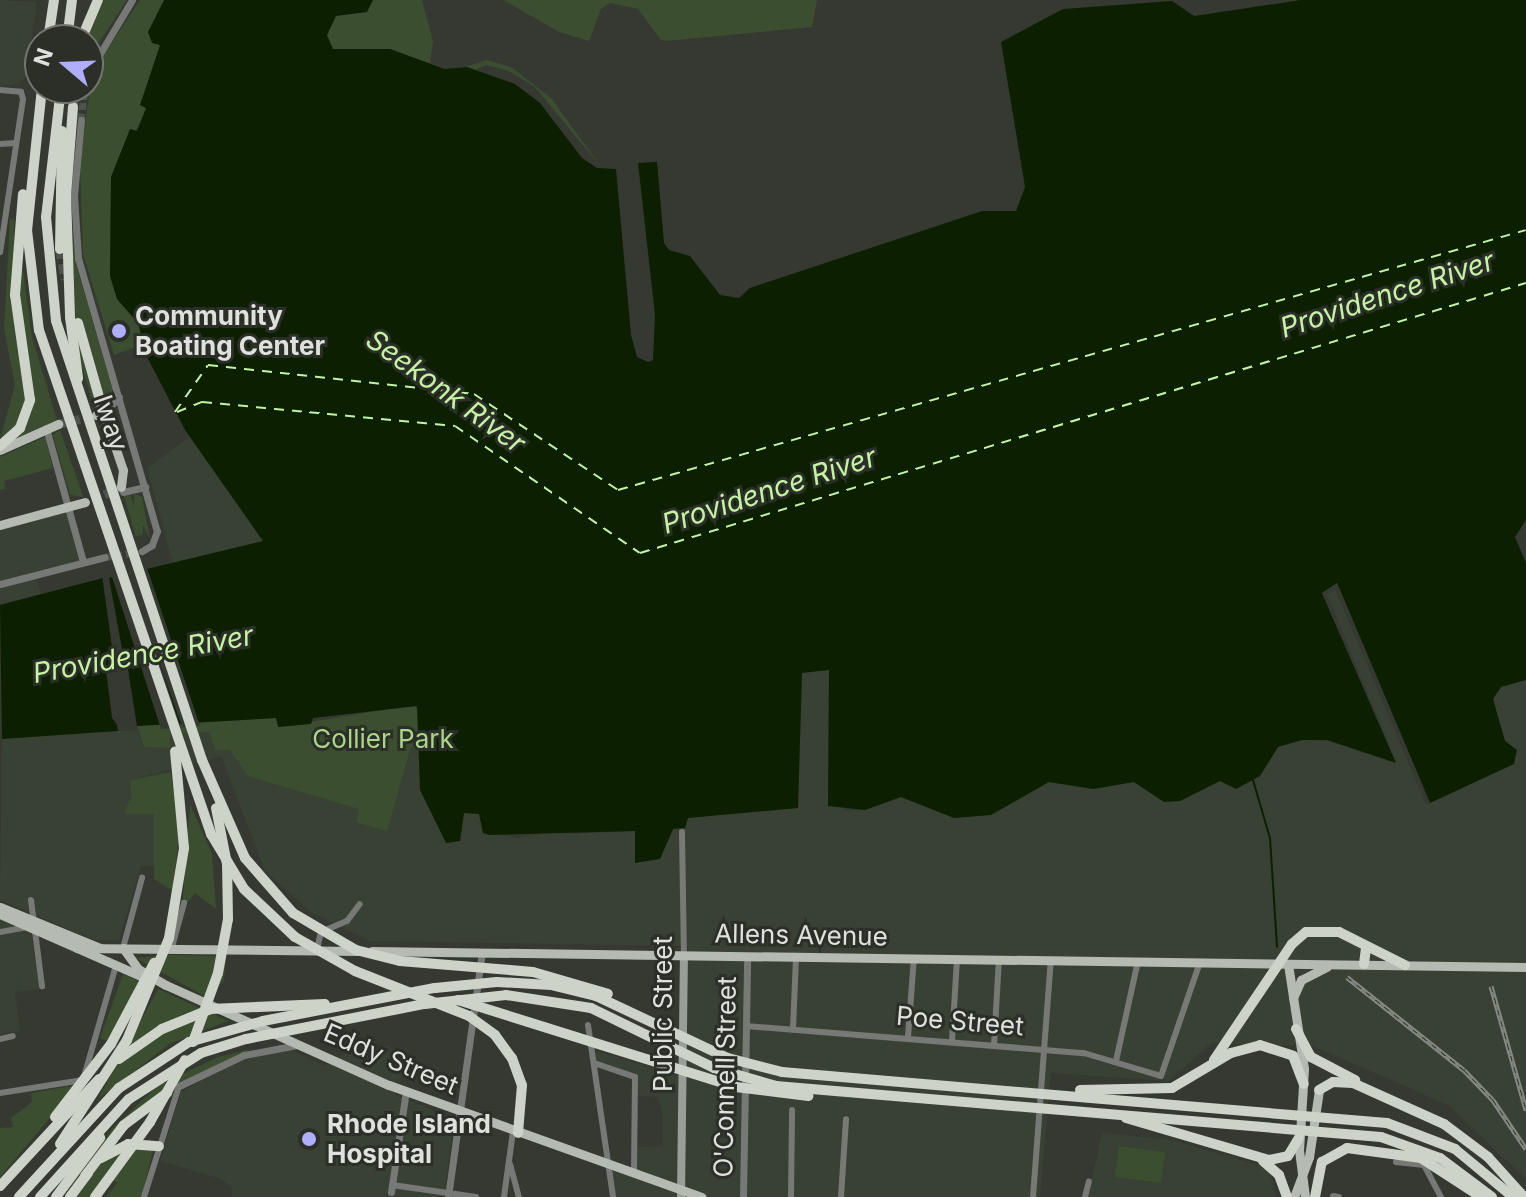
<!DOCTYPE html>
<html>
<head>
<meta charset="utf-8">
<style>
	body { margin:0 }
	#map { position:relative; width:1526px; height:1197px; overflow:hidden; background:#353932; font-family:Inter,sans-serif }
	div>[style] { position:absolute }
	.built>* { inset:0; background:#394134 }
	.green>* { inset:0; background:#3b4e2f }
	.water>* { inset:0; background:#0c2000 }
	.pier>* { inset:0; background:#353932 }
	.stream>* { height:2px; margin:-1px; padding:0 1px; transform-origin:1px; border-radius:1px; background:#0c2000 }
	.ferry>* { height:2px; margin-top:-1px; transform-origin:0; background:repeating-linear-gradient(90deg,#c4f4a3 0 10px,transparent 0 18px) }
	.tertiary-tunnel>* { height:7px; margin-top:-3.5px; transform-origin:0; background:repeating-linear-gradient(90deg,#4e524c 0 7px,transparent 0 10.5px) }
	.primary-tunnel>* { height:9px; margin-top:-4.5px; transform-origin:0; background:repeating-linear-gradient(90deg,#4e524c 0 9px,transparent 0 13.5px) }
	.motorway-tunnel>* { height:10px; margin-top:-5px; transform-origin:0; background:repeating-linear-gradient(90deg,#4e524c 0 10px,transparent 0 15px) }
	.minor>* { height:6px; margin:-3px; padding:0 3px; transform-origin:3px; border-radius:3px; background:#777976 }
	.tertiary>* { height:7px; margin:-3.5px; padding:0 3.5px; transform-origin:3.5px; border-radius:3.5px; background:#777976 }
	.secondary>* { height:8px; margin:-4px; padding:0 4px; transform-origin:4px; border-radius:4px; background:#9a9e98 }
	.primary>* { height:9px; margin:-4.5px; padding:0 4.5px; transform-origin:4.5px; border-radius:4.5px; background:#b5bab2 }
	.motorway>* { height:10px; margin:-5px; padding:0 5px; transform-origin:5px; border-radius:5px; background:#ced3ca }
	.rail>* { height:5px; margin-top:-2.5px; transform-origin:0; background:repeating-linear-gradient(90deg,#2b2f28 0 6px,#858983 0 12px); box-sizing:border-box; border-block:2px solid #858983 }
	.dots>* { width:22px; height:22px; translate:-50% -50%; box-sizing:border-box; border:4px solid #2b2f28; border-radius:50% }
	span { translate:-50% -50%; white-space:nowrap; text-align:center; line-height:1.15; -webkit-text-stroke:6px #2b2f28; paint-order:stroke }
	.poi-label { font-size:26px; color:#dee1dd; font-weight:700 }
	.left { translate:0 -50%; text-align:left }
	.street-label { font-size:26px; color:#dee1dd }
	.park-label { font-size:26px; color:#a8d788 }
	.water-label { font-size:28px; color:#c4f4a3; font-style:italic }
	.north { position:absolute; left:24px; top:24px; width:80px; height:80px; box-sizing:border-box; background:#2b2f28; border:2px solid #737670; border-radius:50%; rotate:289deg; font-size:22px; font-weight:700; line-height:32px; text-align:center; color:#dee1dd }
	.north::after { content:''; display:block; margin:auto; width:28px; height:36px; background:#aeaefb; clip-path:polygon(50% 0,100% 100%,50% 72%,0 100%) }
</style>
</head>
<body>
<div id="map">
	<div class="built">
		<i style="clip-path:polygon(0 0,37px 2px,26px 77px,19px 84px,0 86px)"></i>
		<i style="clip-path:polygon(192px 435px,263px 541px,173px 563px,147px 468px)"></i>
		<i style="clip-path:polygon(67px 506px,83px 560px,36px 575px,41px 594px,0 604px,0 524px)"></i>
		<i style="clip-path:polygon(1337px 583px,1430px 803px,1517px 750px,1505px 741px,1493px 699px,1501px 687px,1526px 680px,1526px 1179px,1448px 1105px,1313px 1046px,1211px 1043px,1169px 1081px,1051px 1073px,1040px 1197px,614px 1197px,609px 1165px,633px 1173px,636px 1147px,663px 1146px,662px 1111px,658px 1097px,636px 1096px,635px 1076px,597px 1065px,595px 1051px,688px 1078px,688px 946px,370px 941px,312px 913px,265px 871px,221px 756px,130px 780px,143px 811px,154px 814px,154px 866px,141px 866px,119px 940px,94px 940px,0 900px,2px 736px,137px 730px,144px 747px,170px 748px,170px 735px,209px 732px,215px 750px,230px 750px,252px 767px,369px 763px,386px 831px,412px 746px,421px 754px,420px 790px,464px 813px,479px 814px,483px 832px,518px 838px,569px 829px,569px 834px,635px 831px,636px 863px,688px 818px,798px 808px,802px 672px,829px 670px,828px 806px,843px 804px,843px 811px,865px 810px,901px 797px,954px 818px,1049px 782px,1093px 789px,1134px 782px,1153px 795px,1180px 801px,1220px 781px,1236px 788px,1260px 776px,1278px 747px,1302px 740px,1329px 741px,1396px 762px,1322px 593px)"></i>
		<i style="clip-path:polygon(0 919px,31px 932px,40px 989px,15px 992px,20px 1031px,0 1034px)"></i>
		<i style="clip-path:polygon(388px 1046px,411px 1057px,395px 1095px,454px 1118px,444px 1197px,232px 1197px,232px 1188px,221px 1179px,160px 1161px,181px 1092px,208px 1077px,247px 1059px,289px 1049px,325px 1066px,341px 1055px)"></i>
		<i style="clip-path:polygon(1102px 1133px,1172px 1140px,1258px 1165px,1269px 1169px,1276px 1197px,1088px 1197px)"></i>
	</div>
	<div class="green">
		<i style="clip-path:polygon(102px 0,127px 0,88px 59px,84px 40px)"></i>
		<i style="clip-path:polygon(140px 0,178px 0,140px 105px,147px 109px,111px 177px,110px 276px,117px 299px,138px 323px,144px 344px,114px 355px,83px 254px,80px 163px,92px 73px)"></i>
		<i style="clip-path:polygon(363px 0,422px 0,433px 41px,430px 63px,452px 71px,487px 60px,511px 67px,551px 98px,601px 167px,535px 87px,509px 71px,486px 65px,465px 75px,384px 56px,318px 50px,321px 24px)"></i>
		<i style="clip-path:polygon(503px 0,817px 0,812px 27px,667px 41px,661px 40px,638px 9px,610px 3px,601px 9px,589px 41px,559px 32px)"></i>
		<i style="clip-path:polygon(10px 219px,14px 220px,14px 322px,26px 399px,16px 425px,0 440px,15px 385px,4px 329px)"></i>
		<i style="clip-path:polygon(72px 232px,77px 268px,115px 398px,107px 405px,83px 322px,99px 409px,95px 410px,77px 352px)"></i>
		<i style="clip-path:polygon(20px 248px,32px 337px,57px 420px,12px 442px,30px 417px,34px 400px,19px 309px)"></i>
		<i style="clip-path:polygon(60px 430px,81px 490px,83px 497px,70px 495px,53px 435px)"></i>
		<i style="clip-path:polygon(45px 437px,53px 468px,4px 481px,5px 489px,0 490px,0 457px)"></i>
		<i style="clip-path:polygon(134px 493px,142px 497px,150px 539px,143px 525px,143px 534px,136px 537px,124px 496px,130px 495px,134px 506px)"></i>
		<i style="clip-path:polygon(414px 705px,421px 715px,421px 754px,411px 747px,387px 831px,356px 822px,359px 809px,248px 776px,230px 750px,215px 750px,209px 732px,170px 735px,170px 748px,144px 747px,137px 726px,276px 718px,279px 727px)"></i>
		<i style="clip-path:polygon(171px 772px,179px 836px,173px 891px,154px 879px,154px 814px,126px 814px,125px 809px,132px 797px,130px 780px)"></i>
		<i style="clip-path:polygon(190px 804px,212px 854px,216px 909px,195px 893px,188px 902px,183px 898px)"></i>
		<i style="clip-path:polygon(168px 955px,226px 956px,224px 981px,206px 997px,136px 958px)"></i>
		<i style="clip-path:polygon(123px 974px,141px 982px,108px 1041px,100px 1038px)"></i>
		<i style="clip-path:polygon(158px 989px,228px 1021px,171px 1043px,98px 1099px)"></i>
		<i style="clip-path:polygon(251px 1049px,150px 1101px,61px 1197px,112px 1129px,156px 1087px,218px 1057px)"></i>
		<i style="clip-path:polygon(77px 1085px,55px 1112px,0 1177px,0 1128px,13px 1127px,11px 1118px,32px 1102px,31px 1093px)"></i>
		<i style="clip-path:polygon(1119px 1146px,1165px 1152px,1161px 1183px,1115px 1177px)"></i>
		<i style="clip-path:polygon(123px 1149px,153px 1149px,142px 1197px,106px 1197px,117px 1183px,107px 1176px,89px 1197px,74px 1197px,102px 1161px)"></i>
	</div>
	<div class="water">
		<i style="clip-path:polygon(164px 0,373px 0,367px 12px,336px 16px,327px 35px,333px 49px,390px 49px,445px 69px,467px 67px,515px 84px,540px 103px,582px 158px,597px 168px,616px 169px,631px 335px,637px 357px,648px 362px,653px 360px,655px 315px,638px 163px,657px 162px,664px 243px,669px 250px,690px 256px,720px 295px,739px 298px,750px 288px,982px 211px,1016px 211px,1025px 187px,1001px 42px,1063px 9px,1172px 1px,1194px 16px,1301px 0,1526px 0,1526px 520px,1515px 537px,1526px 563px,1526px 680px,1501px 687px,1493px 699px,1505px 741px,1517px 750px,1514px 764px,1430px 803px,1337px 583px,1322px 593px,1396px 763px,1327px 740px,1302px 740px,1278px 747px,1260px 776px,1236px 789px,1220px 781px,1180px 801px,1164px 802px,1134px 782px,1093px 789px,1049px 782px,991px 815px,954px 818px,901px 797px,865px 810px,828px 806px,829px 670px,802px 673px,798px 808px,688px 818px,685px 828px,673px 829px,660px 859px,635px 863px,635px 831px,489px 835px,483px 833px,479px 814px,464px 813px,460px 841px,446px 843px,420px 790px,417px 706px,313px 718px,311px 724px,278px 727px,276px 718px,137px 726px,128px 669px,122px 669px,115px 628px,110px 630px,115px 669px,106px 670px,118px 731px,2px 739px,0 605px,103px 578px,105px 597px,111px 596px,109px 578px,263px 541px,185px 430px,146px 355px,138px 323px,117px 299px,110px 276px,111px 177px,130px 129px,137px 131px,146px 108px,140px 105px,160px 45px,152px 43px,148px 32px)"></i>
	</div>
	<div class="pier">
		<i style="clip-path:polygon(146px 565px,200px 726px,182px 727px,156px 652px,181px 728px,161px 729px,111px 574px)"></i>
		<i style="clip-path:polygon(102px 575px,109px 578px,137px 730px,125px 673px,118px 671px,110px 674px,122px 731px,112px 718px,106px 670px,115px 668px)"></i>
		<i style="clip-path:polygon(1337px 583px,1430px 803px,1426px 805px,1335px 589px,1327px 594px,1398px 766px,1322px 593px)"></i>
	</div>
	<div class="stream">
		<i style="left:1253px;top:780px;width:60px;rotate:73.7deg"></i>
		<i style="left:1270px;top:838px;width:109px;rotate:86.3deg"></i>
	</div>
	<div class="ferry">
		<i style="left:175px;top:412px;width:57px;rotate:-54.9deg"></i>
		<i style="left:208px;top:365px;width:268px;rotate:6.2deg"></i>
		<i style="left:474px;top:394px;width:173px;rotate:33.7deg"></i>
		<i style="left:618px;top:490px;width:944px;rotate:-15.98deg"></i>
		<i style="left:177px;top:412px;width:27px;rotate:-22deg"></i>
		<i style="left:202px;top:402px;width:254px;rotate:5.4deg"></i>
		<i style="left:455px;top:426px;width:224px;rotate:34.5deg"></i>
		<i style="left:640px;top:553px;width:926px;rotate:-16.95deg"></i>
	</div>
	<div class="tertiary-tunnel">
		<i style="left:81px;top:120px;width:32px;rotate:-83deg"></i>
		<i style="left:105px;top:557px;width:31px;rotate:-9deg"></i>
	</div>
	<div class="primary-tunnel">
		<i style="left:58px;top:424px;width:36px;rotate:-13deg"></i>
		<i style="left:92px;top:500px;width:32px;rotate:-24deg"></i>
	</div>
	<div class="motorway-tunnel">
		<i style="left:73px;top:107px;width:19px;rotate:-84deg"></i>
		<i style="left:60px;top:249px;width:31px;rotate:79deg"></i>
	</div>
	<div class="minor">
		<i style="left:0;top:90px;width:21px;rotate:5deg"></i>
		<i style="left:21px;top:92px;width:7px;rotate:74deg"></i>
		<i style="left:23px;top:99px;width:155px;rotate:98.5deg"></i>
		<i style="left:0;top:144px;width:16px;rotate:-4deg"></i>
		<i style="left:682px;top:832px;width:124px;rotate:89.1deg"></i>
		<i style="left:31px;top:900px;width:87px;rotate:82.7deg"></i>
		<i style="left:0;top:932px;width:28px;rotate:-10deg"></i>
		<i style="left:172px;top:947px;width:46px;rotate:-74.7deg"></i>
		<i style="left:123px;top:948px;width:73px;rotate:-74.8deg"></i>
		<i style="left:317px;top:949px;width:17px;rotate:-77deg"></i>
		<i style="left:321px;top:932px;width:28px;rotate:-23deg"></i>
		<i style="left:347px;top:921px;width:21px;rotate:-53deg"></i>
		<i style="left:588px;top:1025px;width:174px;rotate:81.7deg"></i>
		<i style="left:746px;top:1026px;width:339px;rotate:4.6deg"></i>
		<i style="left:1084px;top:1053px;width:80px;rotate:16.6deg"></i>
		<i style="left:1161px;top:1076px;width:120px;rotate:-71.1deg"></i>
		<i style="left:793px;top:1029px;width:71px;rotate:-87.6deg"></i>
		<i style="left:908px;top:1037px;width:79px;rotate:-85.7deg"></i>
		<i style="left:0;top:1039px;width:13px;rotate:-13deg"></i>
		<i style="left:952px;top:1041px;width:82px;rotate:-86.5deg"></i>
		<i style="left:994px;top:1045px;width:86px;rotate:-86.7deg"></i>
		<i style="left:1116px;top:1061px;width:102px;rotate:-77.6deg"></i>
		<i style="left:594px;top:1063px;width:43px;rotate:18.9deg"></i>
		<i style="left:635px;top:1077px;width:97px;rotate:90.6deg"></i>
		<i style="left:0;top:1093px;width:84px;rotate:-8.9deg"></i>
		<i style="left:83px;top:1080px;width:119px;rotate:-73.9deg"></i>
		<i style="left:1396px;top:1162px;width:28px;rotate:6deg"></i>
		<i style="left:1424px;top:1165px;width:36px;rotate:62deg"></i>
		<i style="left:510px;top:1164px;width:34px;rotate:75deg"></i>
		<i style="left:392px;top:1185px;width:85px;rotate:8.1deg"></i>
		<i style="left:1333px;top:1196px;width:6px;rotate:9deg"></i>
		<i style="left:144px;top:1197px;width:116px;rotate:-72.5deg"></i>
		<i style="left:504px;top:1197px;width:67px;rotate:-82.2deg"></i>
		<i style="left:791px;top:1197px;width:87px;rotate:-89.3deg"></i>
		<i style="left:841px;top:1197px;width:78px;rotate:-86.3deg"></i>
		<i style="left:1033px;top:1197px;width:238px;rotate:-85.7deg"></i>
		<i style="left:1085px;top:1197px;width:16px;rotate:-76deg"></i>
	</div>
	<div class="tertiary">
		<i style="left:89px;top:72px;width:84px;rotate:-59.2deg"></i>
		<i style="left:81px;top:120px;width:76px;rotate:95.3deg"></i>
		<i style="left:74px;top:196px;width:62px;rotate:86.3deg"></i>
		<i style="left:78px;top:258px;width:284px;rotate:73.9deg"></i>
		<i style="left:157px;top:531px;width:15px;rotate:110deg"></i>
		<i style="left:152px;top:545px;width:12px;rotate:149deg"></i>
		<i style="left:104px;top:414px;width:23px;rotate:-50deg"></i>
		<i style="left:46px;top:428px;width:138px;rotate:74.5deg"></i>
		<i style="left:123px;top:492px;width:23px;rotate:-13deg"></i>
		<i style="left:0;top:584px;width:108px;rotate:-14.4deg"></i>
		<i style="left:179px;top:1086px;width:72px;rotate:-25.5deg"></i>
		<i style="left:244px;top:1055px;width:54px;rotate:-10.7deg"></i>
		<i style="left:391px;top:1192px;width:102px;rotate:-81.6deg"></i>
		<i style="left:448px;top:1197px;width:246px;rotate:-82.1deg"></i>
		<i style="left:743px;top:1197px;width:240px;rotate:-89deg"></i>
	</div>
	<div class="secondary">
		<i style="left:681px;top:1197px;width:241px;rotate:-89.3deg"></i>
	</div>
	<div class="primary">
		<i style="left:96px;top:415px;width:8px;rotate:-7deg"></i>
		<i style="left:104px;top:414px;width:59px;rotate:71.3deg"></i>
		<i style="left:123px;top:470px;width:17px;rotate:97deg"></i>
		<i style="left:0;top:450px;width:64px;rotate:-24.1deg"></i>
		<i style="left:0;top:525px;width:88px;rotate:-15.1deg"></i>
		<i style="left:0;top:907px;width:108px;rotate:22.3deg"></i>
		<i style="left:0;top:914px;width:156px;rotate:23.8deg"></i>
		<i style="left:77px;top:948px;width:280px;rotate:0.6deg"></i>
		<i style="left:123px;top:948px;width:26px;rotate:54deg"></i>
		<i style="left:138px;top:969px;width:32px;rotate:30deg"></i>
		<i style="left:166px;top:985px;width:244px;rotate:24.2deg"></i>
		<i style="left:389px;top:1085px;width:332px;rotate:19.7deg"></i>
		<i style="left:372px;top:951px;width:1154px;rotate:0.79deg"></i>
		<i style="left:1288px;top:964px;width:106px;rotate:81.3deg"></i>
		<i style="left:1304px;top:1069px;width:81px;rotate:93.5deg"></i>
		<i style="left:1299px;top:1150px;width:47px;rotate:82.7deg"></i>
		<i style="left:1293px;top:998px;width:20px;rotate:-66deg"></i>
		<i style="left:1301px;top:980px;width:29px;rotate:-27deg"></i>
		<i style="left:1294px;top:1197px;width:43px;rotate:-69.4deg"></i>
		<i style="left:1309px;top:1157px;width:68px;rotate:-81.5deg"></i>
	</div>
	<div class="motorway">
		<i style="left:48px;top:40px;width:40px;rotate:-81.5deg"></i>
		<i style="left:67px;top:40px;width:40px;rotate:-82.9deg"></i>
		<i style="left:81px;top:40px;width:43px;rotate:-67deg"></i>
		<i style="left:42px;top:88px;width:143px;rotate:96deg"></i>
		<i style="left:27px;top:230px;width:101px;rotate:83.2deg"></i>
		<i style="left:39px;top:330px;width:533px;rotate:71.16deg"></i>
		<i style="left:211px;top:834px;width:64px;rotate:59deg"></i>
		<i style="left:244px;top:889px;width:70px;rotate:43.3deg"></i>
		<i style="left:295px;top:937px;width:69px;rotate:29.5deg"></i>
		<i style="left:355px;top:971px;width:123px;rotate:21.5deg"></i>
		<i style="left:469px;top:1016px;width:32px;rotate:36deg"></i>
		<i style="left:495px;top:1035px;width:29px;rotate:54deg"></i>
		<i style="left:512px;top:1058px;width:29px;rotate:70deg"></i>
		<i style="left:522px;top:1085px;width:48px;rotate:94.8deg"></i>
		<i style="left:61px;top:88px;width:130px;rotate:96.6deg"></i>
		<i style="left:46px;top:217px;width:104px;rotate:84.5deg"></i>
		<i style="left:56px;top:321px;width:463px;rotate:71.6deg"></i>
		<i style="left:202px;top:760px;width:107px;rotate:66.3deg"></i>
		<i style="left:245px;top:858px;width:73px;rotate:48.9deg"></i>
		<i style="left:293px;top:913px;width:73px;rotate:30.4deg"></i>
		<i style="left:356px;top:950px;width:45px;rotate:14deg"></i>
		<i style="left:400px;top:961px;width:133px;rotate:4.7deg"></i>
		<i style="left:533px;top:972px;width:78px;rotate:16.3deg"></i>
		<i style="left:73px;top:107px;width:88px;rotate:94.5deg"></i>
		<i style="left:66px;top:195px;width:122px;rotate:88.1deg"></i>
		<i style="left:70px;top:317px;width:62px;rotate:82.5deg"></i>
		<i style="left:60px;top:249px;width:118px;rotate:-89deg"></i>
		<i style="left:78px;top:323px;width:95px;rotate:74.1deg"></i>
		<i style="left:0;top:446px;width:27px;rotate:-42deg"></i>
		<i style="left:20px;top:428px;width:30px;rotate:-70deg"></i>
		<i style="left:30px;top:400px;width:106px;rotate:-98.1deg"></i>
		<i style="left:15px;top:295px;width:101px;rotate:-85.5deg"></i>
		<i style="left:1364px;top:964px;width:17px;rotate:-83deg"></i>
		<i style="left:458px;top:1000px;width:291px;rotate:17.4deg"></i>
		<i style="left:736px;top:1087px;width:73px;rotate:7.1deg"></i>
		<i style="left:1296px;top:1029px;width:32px;rotate:62deg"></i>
		<i style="left:1311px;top:1057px;width:50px;rotate:27.6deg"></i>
		<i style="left:193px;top:1042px;width:73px;rotate:-70.1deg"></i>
		<i style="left:218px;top:973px;width:55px;rotate:-79.5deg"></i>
		<i style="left:228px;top:919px;width:55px;rotate:-91deg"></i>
		<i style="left:227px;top:864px;width:57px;rotate:-101.1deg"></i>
		<i style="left:119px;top:1059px;width:52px;rotate:-34.9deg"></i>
		<i style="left:162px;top:1029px;width:53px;rotate:-22.2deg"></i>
		<i style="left:211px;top:1009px;width:114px;rotate:-2.5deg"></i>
		<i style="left:1214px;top:1060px;width:140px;rotate:-56.1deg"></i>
		<i style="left:1292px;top:944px;width:18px;rotate:-41deg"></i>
		<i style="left:1306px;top:932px;width:33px"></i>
		<i style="left:1339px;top:932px;width:74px;rotate:26.6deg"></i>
		<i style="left:1080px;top:1090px;width:92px;rotate:-1.2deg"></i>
		<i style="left:1172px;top:1088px;width:69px;rotate:-30.7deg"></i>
		<i style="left:1231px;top:1053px;width:30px;rotate:-15deg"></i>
		<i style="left:1260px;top:1045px;width:35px;rotate:18deg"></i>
		<i style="left:1293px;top:1056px;width:30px;rotate:69deg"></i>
		<i style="left:1319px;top:1090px;width:16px;rotate:-30deg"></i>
		<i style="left:1333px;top:1082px;width:20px;rotate:3deg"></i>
		<i style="left:1353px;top:1083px;width:100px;rotate:24.3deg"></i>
		<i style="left:1444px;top:1124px;width:55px;rotate:36.9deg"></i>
		<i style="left:1488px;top:1157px;width:54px;rotate:48deg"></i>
		<i style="left:55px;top:1117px;width:92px;rotate:-52.5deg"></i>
		<i style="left:111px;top:1044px;width:92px;rotate:-62deg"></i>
		<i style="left:1126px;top:1118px;width:149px;rotate:16.4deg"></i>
		<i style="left:1269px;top:1160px;width:19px;rotate:-12deg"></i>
		<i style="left:1288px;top:1156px;width:21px;rotate:-59deg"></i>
		<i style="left:60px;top:1144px;width:124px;rotate:-57.2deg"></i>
		<i style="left:127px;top:1040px;width:110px;rotate:-67.6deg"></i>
		<i style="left:169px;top:938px;width:91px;rotate:-80.5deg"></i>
		<i style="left:184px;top:848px;width:97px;rotate:-95.3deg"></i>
		<i style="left:101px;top:1158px;width:30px;rotate:-27deg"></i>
		<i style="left:128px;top:1144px;width:31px;rotate:4deg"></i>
		<i style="left:1263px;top:1161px;width:21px;rotate:41deg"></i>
		<i style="left:1279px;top:1175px;width:23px;rotate:70deg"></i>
		<i style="left:85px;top:1176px;width:64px;rotate:-52.6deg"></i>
		<i style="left:124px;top:1125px;width:54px;rotate:-36.7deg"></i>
		<i style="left:0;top:1186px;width:146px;rotate:-47.2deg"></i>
		<i style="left:19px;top:1197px;width:148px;rotate:-47.5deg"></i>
		<i style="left:119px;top:1088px;width:84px;rotate:-33.3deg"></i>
		<i style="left:189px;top:1042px;width:77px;rotate:-15.8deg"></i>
		<i style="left:263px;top:1021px;width:175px;rotate:-10.9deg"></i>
		<i style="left:435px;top:988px;width:62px;rotate:-5.5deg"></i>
		<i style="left:497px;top:982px;width:54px;rotate:3.2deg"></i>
		<i style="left:551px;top:985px;width:46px;rotate:13.7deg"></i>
		<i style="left:596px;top:996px;width:146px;rotate:25.2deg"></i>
		<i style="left:728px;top:1058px;width:56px;rotate:14.5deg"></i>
		<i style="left:782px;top:1072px;width:607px;rotate:4.82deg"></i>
		<i style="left:1387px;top:1123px;width:73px;rotate:20.9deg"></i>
		<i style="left:1455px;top:1149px;width:75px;rotate:39.6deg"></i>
		<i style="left:40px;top:1197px;width:132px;rotate:-47.8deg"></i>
		<i style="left:129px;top:1099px;width:85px;rotate:-32.6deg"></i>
		<i style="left:201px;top:1053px;width:47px;rotate:-17.3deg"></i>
		<i style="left:246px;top:1039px;width:182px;rotate:-11.1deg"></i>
		<i style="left:425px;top:1004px;width:81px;rotate:-6.3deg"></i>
		<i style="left:506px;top:995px;width:86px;rotate:8.7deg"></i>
		<i style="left:591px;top:1008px;width:137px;rotate:26deg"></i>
		<i style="left:714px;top:1068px;width:65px;rotate:16.2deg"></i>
		<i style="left:776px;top:1086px;width:607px;rotate:4.82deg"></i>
		<i style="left:1381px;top:1137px;width:63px;rotate:19.6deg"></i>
		<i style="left:1440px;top:1158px;width:65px;rotate:36.9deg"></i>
		<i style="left:56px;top:1197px;width:74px;rotate:-53.3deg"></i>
		<i style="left:70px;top:1197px;width:30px;rotate:-53deg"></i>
		<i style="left:95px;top:1197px;width:93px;rotate:-53.7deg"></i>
		<i style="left:150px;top:1122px;width:71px;rotate:-60.6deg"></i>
		<i style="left:1315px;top:1197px;width:36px;rotate:-79deg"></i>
		<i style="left:1322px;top:1162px;width:29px;rotate:-29deg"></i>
		<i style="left:1347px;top:1148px;width:75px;rotate:7.7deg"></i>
		<i style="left:1421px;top:1158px;width:72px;rotate:33deg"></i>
	</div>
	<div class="rail">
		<i style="left:1347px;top:977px;width:149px;rotate:38.5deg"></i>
		<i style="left:1464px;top:1070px;width:42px;rotate:46deg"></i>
		<i style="left:1493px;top:1100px;width:59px;rotate:56deg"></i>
		<i style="left:1491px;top:986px;width:129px;rotate:74.2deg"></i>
	</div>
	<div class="dots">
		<i style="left:119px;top:331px;background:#aeaefb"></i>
		<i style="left:309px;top:1139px;background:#aeaefb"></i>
	</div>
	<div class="poi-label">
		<span class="left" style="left:135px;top:331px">Community<br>Boating Center</span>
		<span class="left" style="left:327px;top:1139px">Rhode Island<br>Hospital</span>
	</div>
	<div class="street-label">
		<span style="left:111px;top:423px;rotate:71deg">Iway</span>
		<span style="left:801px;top:935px;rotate:1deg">Allens Avenue</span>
		<span style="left:663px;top:1014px;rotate:-90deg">Public Street</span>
		<span style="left:960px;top:1021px;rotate:5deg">Poe Street</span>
		<span style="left:391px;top:1059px;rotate:23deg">Eddy Street</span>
		<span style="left:725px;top:1077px;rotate:-89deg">O'Connell Street</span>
	</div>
	<div class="park-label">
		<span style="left:383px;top:739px">Collier Park</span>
	</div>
	<div class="water-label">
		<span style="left:1387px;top:294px;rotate:-18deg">Providence River</span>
		<span style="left:446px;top:391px;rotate:36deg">Seekonk River</span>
		<span style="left:769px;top:490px;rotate:-18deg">Providence River</span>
		<span style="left:143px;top:654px;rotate:-10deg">Providence River</span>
	</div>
	<div class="north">N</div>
</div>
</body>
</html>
